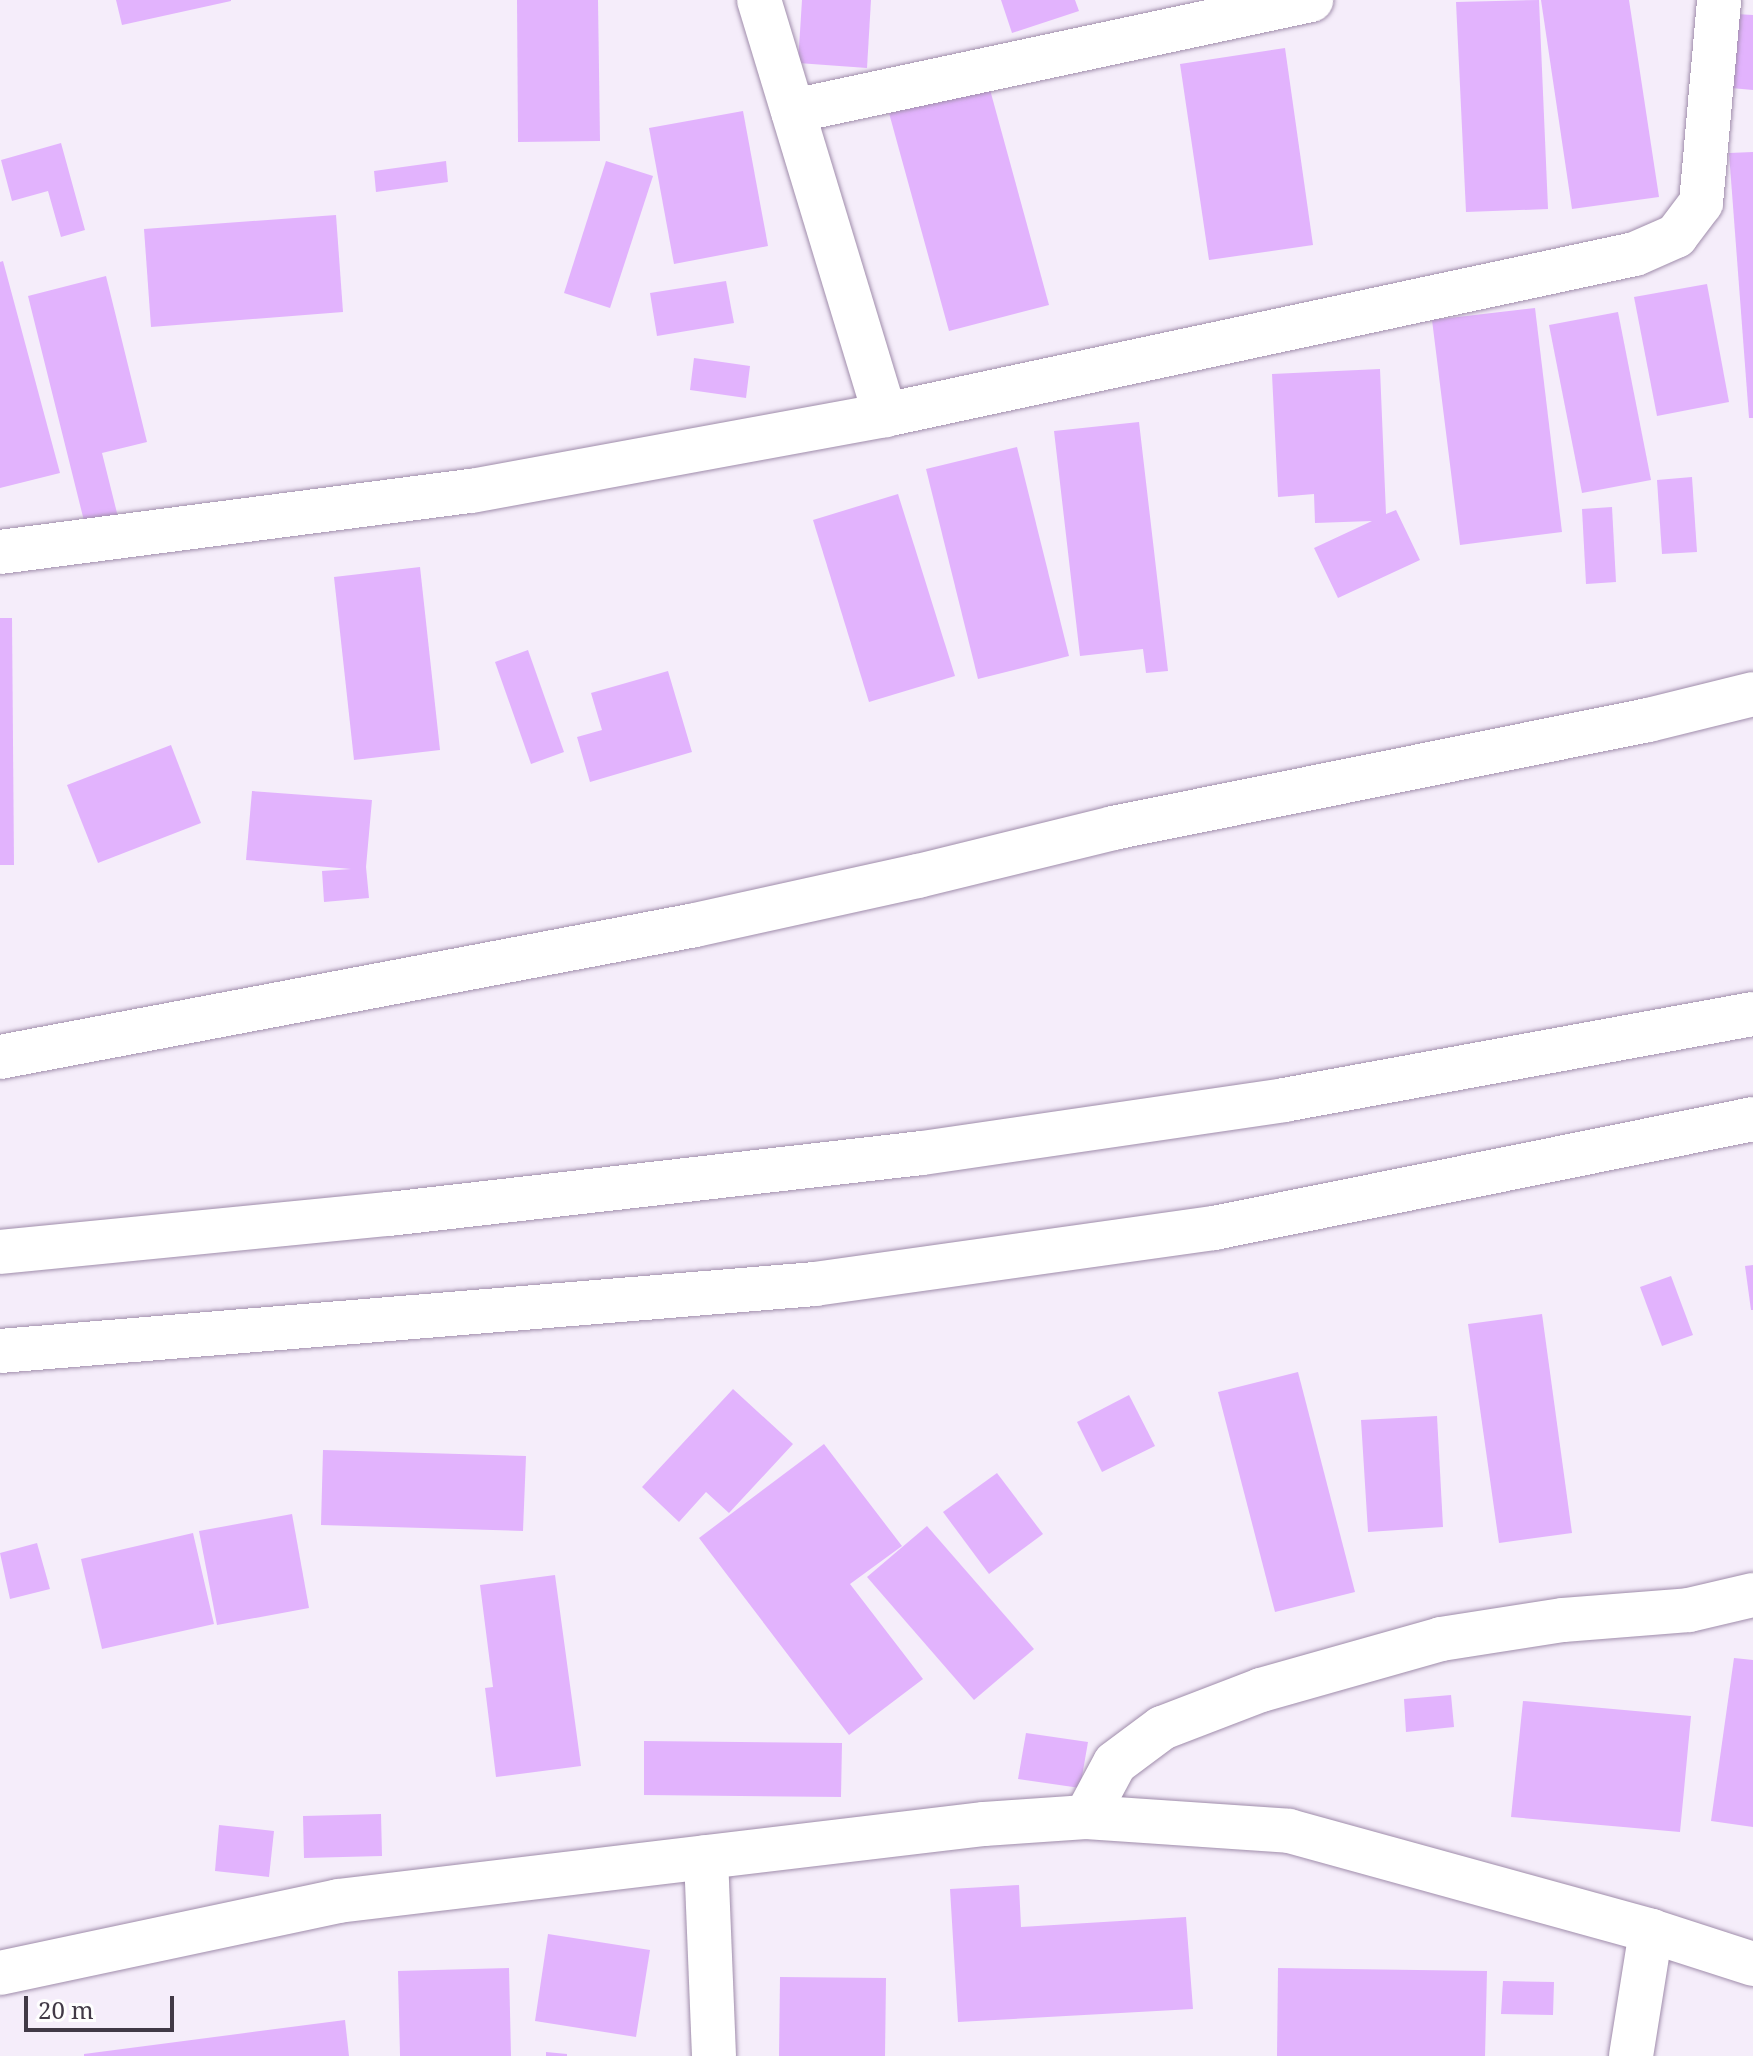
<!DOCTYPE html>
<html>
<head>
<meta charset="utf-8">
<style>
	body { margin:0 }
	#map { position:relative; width:1753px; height:2056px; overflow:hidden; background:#f5edfa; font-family:"Noto Serif",serif }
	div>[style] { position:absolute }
	.building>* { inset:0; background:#e2b3fd }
	.roads { filter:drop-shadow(0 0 2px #a08dab) drop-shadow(0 0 2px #a08dab) }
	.minor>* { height:44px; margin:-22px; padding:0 22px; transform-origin:22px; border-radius:22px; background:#fff }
	.major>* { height:44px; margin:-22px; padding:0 22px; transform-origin:22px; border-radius:22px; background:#fff }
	span { translate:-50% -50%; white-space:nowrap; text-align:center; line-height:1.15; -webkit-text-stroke:6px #fefefe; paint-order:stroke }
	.scale { position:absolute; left:24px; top:1996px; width:150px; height:36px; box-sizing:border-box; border:4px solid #413946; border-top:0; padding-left:10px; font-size:24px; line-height:28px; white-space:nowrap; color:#413946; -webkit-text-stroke:6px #fefefe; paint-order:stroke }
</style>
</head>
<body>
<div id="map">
	<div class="building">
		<i style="clip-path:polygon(116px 0,231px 0,231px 1px,122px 25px)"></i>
		<i style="clip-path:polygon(517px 0,598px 0,600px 141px,518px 142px)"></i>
		<i style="clip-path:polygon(802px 0,871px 0,867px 68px,798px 63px)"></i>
		<i style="clip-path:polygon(1001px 0,1075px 0,1079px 11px,1012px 33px)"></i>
		<i style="clip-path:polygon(1539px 0,1548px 209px,1466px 212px,1456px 2px)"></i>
		<i style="clip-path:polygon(1541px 0,1629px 0,1659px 197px,1572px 209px)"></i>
		<i style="clip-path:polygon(1736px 14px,1753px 15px,1753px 90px,1731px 88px)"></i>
		<i style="clip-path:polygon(1285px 48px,1313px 245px,1209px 260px,1180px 64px)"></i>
		<i style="clip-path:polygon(989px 86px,1049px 305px,949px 331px,889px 113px)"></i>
		<i style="clip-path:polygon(743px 111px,768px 246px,674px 264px,649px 128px)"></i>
		<i style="clip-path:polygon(61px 143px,85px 230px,61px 237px,48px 191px,12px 201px,1px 160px)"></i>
		<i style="clip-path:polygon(1753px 152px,1753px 418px,1749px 418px,1729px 153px)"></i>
		<i style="clip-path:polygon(446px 161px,448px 182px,376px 192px,374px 171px)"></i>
		<i style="clip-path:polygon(606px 161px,653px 176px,610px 308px,564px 293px)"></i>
		<i style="clip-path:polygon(336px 215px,343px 312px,151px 327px,144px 229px)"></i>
		<i style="clip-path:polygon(3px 261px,60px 473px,0 488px,0 262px)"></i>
		<i style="clip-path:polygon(106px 276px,147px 442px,102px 453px,120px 525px,87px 533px,28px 296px)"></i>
		<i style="clip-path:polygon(726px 281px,734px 323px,657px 336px,650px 293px)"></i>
		<i style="clip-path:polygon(1707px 284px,1729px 402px,1657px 416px,1634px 297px)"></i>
		<i style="clip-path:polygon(1535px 308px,1562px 532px,1460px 545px,1432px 320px)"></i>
		<i style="clip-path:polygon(1618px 312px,1651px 480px,1582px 493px,1549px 325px)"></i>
		<i style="clip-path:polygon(694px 358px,750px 366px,746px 398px,690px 390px)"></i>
		<i style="clip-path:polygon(1380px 369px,1386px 514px,1396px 510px,1420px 560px,1338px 598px,1314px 548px,1372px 521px,1315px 523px,1314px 494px,1278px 497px,1272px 374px)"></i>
		<i style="clip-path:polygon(1139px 422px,1168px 671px,1146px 673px,1143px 649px,1080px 656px,1054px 431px)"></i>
		<i style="clip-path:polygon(1017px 447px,1069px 656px,978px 679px,926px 469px)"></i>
		<i style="clip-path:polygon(1692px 477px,1697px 552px,1662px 554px,1657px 480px)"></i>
		<i style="clip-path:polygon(898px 494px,955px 676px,869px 702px,813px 520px)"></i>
		<i style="clip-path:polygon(1612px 507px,1616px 582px,1586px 584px,1582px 509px)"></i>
		<i style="clip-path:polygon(420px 567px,440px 750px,354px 760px,334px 577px)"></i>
		<i style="clip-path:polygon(0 618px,12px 618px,14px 865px,0 865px)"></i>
		<i style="clip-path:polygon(528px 650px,564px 752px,531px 764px,495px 662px)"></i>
		<i style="clip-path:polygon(668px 671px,692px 752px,590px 782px,577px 737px,602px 730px,591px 693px)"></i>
		<i style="clip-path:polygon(171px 745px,201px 823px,98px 863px,67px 785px)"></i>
		<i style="clip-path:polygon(252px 791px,372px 800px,366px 867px,369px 898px,324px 902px,322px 871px,351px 869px,246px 860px)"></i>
		<i style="clip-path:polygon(1753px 1265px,1753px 1310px,1751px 1310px,1745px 1266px)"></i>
		<i style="clip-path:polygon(1671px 1276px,1693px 1335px,1662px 1346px,1640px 1287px)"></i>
		<i style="clip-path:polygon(1542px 1314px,1572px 1533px,1499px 1543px,1468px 1324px)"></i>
		<i style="clip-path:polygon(1298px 1372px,1355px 1592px,1275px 1612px,1218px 1392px)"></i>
		<i style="clip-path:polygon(733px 1389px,793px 1444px,729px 1513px,706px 1492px,679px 1522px,642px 1487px)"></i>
		<i style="clip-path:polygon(1129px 1395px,1155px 1446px,1102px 1472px,1077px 1422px)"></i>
		<i style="clip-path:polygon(1437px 1416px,1443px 1527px,1368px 1532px,1361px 1420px)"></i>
		<i style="clip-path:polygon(824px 1444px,902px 1546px,850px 1584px,923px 1679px,849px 1735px,699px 1538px)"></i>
		<i style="clip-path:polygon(323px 1450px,526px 1456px,523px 1531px,321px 1525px)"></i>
		<i style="clip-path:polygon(997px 1473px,1043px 1534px,989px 1574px,943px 1512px)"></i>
		<i style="clip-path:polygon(292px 1514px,309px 1608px,217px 1625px,199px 1531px)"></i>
		<i style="clip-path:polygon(927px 1526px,1034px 1649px,974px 1700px,867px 1577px)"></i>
		<i style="clip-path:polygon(193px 1533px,214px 1624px,102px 1649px,81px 1559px)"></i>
		<i style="clip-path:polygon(37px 1543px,50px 1589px,10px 1599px,0 1553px)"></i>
		<i style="clip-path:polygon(555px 1575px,581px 1766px,496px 1777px,485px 1688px,493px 1687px,480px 1585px)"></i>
		<i style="clip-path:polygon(1734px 1658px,1753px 1660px,1753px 1827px,1711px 1821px)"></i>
		<i style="clip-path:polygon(1451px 1695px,1454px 1727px,1406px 1732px,1404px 1699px)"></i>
		<i style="clip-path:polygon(1523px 1701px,1691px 1716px,1680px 1832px,1511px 1817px)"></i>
		<i style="clip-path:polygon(1026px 1733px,1088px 1742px,1080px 1788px,1018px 1779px)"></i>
		<i style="clip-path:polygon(644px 1741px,842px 1743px,841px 1797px,644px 1795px)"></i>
		<i style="clip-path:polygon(381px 1814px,382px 1856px,304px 1858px,303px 1816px)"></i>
		<i style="clip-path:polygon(219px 1825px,274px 1831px,269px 1877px,215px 1871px)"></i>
		<i style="clip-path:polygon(1019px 1885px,1021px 1927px,1186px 1917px,1193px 2009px,958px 2022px,950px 1889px)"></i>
		<i style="clip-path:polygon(548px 1934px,650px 1950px,636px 2037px,535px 2021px)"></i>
		<i style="clip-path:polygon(509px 1968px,511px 2056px,400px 2056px,398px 1971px)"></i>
		<i style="clip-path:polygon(1278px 1968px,1487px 1971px,1485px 2056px,1277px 2056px)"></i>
		<i style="clip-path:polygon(780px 1977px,886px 1978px,885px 2056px,779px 2056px)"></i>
		<i style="clip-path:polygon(1503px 1981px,1554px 1982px,1553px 2015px,1501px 2014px)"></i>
		<i style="clip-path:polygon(345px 2020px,349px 2056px,84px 2056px,84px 2054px)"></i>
		<i style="clip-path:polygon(546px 2052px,567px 2054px,567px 2056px,546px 2056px)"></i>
	</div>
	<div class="roads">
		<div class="minor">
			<i style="left:759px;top:0;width:434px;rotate:73.1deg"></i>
			<i style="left:793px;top:111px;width:530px;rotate:-12.09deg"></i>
			<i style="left:0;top:552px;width:476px;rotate:-7.4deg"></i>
			<i style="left:472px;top:491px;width:420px;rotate:-10.4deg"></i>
			<i style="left:885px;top:415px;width:767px;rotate:-12.12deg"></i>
			<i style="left:1635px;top:254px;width:45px;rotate:-23.7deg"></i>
			<i style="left:1676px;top:236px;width:41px;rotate:-52.9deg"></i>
			<i style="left:1701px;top:203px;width:204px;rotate:-84.9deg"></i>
			<i style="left:0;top:1057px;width:707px;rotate:-10.75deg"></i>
			<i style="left:695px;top:925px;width:228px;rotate:-12.4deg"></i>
			<i style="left:918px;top:876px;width:201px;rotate:-13.8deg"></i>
			<i style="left:1113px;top:828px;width:546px;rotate:-11.41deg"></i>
			<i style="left:1648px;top:720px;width:108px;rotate:-13.9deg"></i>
			<i style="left:1086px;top:1817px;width:61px;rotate:-61.8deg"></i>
			<i style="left:1115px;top:1763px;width:59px;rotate:-36.7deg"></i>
			<i style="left:1162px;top:1728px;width:106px;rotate:-21deg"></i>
			<i style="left:1261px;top:1690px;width:187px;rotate:-15.8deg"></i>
			<i style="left:1441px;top:1639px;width:123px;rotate:-8.9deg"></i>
			<i style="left:1563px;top:1620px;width:126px;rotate:-4.5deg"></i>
			<i style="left:1689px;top:1610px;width:66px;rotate:-13.2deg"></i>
			<i style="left:706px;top:1857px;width:199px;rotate:87.7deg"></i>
			<i style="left:0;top:1973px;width:346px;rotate:-12deg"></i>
			<i style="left:338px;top:1901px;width:651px;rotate:-6.8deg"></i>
			<i style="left:984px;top:1824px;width:102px;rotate:-3.9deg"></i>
			<i style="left:1086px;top:1817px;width:203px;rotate:3.9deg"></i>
			<i style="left:1289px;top:1831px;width:376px;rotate:15.4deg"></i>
			<i style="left:1651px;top:1931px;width:107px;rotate:17.9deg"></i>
			<i style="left:1631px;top:2056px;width:127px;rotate:-80.9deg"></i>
		</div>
		<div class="major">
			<i style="left:0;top:1252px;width:391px;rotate:-5.6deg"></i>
			<i style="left:389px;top:1214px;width:536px;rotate:-6.53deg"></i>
			<i style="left:922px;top:1153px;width:366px;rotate:-8.3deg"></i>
			<i style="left:1284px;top:1100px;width:477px;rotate:-10.4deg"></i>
			<i style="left:0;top:1351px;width:818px;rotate:-4.7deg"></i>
			<i style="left:815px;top:1284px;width:403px;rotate:-8deg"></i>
			<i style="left:1214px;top:1228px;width:550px;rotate:-11.43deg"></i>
		</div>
	</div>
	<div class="scale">20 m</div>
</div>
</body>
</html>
